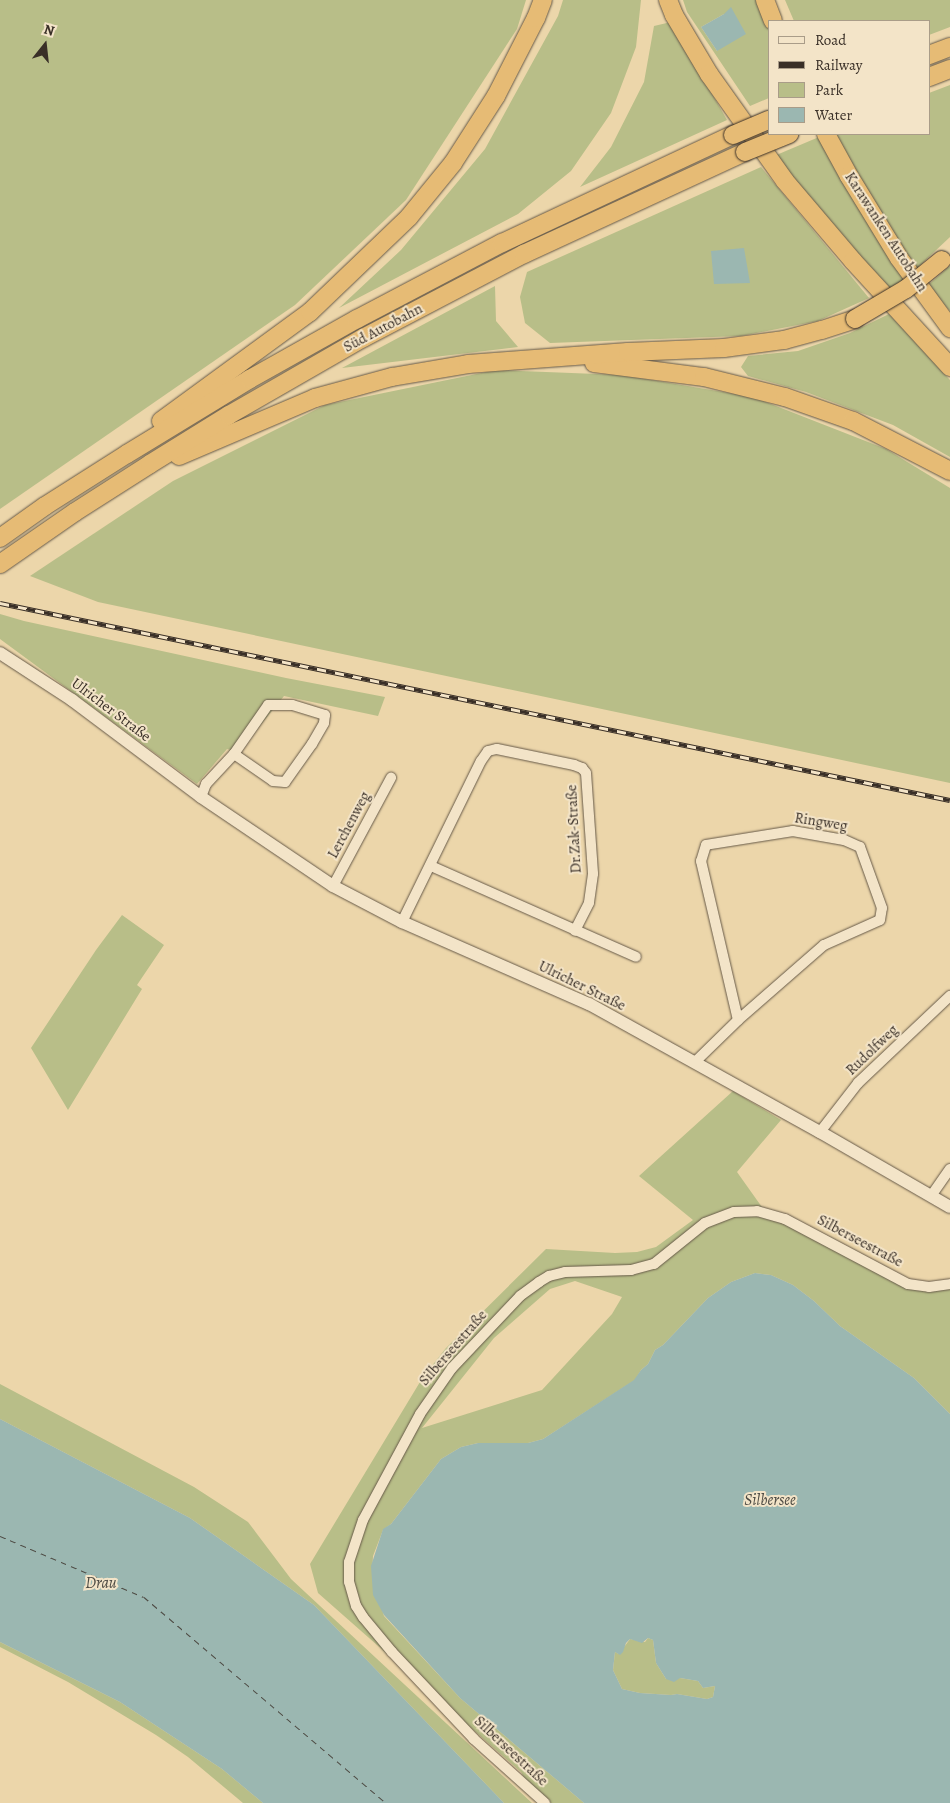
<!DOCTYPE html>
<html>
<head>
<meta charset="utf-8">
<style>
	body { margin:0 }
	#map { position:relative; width:950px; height:1803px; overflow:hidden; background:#ecd6aa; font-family:Alegreya,serif }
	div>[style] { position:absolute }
	.green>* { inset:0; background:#b8be88 }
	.water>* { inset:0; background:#9bb7b1 }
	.ferry>* { height:1px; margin-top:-0.5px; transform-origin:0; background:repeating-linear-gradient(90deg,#4d4a43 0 6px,transparent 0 11px) }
	.roads { filter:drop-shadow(0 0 1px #665948) drop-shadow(0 0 1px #665948) }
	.minor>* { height:10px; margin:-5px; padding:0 5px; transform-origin:5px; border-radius:5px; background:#f3e4c8 }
	.tertiary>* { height:12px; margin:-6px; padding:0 6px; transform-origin:6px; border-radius:6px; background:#f3e4c8 }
	.motorway>* { height:18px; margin:-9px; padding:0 9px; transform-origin:9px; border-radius:9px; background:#e6bb75 }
	.rail>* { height:5px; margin-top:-2.5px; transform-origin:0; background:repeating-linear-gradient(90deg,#f3e4c8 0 9px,#392f27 0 18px); box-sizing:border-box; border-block:1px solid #392f27 }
	.bridges { filter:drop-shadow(0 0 1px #392f27) drop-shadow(0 0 1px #392f27) }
	.motorway-bridge>* { height:18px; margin:-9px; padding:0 9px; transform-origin:9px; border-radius:9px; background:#e6bb75 }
	span { translate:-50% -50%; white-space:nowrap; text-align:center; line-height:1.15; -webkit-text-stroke:4px #f3e4c8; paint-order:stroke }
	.street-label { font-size:15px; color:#392f27 }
	.water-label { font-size:16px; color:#4d4a43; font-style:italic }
	.legend { position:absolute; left:768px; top:20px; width:162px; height:115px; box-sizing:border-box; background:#f3e4c8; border:1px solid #a99c88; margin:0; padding:6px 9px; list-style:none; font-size:15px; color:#392f27 }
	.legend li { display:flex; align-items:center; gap:10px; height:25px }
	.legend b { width:25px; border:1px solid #a99c88 }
	.north { position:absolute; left:20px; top:20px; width:50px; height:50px; -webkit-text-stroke:4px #f3e4c8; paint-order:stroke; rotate:16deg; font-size:14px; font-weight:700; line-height:20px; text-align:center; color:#392f27 }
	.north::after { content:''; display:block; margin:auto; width:18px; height:22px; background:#392f27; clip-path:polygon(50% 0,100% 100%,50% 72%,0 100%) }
</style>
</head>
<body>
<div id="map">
	<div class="green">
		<i style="clip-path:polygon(0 0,526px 0,517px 29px,406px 200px,295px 305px,0 509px)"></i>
		<i style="clip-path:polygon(563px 0,641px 0,636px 47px,611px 113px,571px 171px,518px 214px,339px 308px,401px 250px,485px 149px,558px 16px)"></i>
		<i style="clip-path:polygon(evenodd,683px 0,760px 0,769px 21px,769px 98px,750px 106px,687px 12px,683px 0,724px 14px,717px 51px,701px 27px,724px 14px)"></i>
		<i style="clip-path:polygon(785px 0,950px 0,950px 27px,929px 35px,929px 21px,794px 21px)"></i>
		<i style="clip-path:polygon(671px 22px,727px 120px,580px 187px,611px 147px,644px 82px,654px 26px)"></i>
		<i style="clip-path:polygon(950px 85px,950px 237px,916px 269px,873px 204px,833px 134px,929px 134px,929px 93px)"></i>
		<i style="clip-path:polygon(819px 137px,904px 279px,888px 289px,774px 156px)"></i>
		<i style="clip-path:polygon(761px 167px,869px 298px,818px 321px,741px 336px,550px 343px,525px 323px,520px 297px,527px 272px)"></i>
		<i style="clip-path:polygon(950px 266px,950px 311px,927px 286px)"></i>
		<i style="clip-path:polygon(495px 286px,496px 321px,518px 347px,342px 368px)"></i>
		<i style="clip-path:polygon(889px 314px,950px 380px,950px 457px,893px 425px,806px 392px,748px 376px,741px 367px,748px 356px,798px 351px,850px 333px)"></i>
		<i style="clip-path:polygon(496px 370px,622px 375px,753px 397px,886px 449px,950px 488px,950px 783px,98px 602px,30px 576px,173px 481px,325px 405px)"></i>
		<i style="clip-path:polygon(0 614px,24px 621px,286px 678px,385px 697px,378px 716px,284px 696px,239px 752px,227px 749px,197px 784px,0 639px)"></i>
		<i style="clip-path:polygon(122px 915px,164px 945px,137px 985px,142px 989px,68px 1110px,31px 1048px,96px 950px)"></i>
		<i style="clip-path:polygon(evenodd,733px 1091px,781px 1120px,737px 1172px,764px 1210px,908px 1288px,950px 1287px,950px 1414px,914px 1378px,840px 1326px,814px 1301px,793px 1285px,771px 1275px,755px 1273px,731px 1282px,708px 1298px,663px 1345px,655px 1350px,648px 1364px,641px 1370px,635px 1380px,543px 1439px,528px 1443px,478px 1443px,461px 1447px,441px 1459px,391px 1524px,383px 1530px,373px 1556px,372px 1577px,384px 1616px,460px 1698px,584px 1803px,537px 1803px,521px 1772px,318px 1593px,310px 1564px,423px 1377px,446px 1348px,546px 1249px,615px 1253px,637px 1252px,656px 1247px,693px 1220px,639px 1176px,733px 1091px,575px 1281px,622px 1297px,612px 1314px,542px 1390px,422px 1428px,494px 1338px,550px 1289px,575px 1281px)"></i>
		<i style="clip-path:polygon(0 1384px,194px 1487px,248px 1522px,291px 1579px,532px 1803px,504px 1803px,314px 1605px,190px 1518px,0 1419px)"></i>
		<i style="clip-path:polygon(648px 1638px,653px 1640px,656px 1663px,666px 1679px,680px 1678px,698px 1681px,703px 1688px,715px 1686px,713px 1697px,707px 1699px,677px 1694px,671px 1695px,640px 1693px,622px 1689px,613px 1670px,615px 1652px,619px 1654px,630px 1639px,645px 1642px)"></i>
		<i style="clip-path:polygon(0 1642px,120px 1702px,222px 1769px,263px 1803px,243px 1803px,188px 1757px,156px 1735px,68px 1682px,0 1647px)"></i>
	</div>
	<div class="water">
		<i style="clip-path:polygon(731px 7px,746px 34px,717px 51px,701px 27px,724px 14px)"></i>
		<i style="clip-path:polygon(744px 248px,750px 283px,714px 284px,711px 251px)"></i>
		<i style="clip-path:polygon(evenodd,755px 1273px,771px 1275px,793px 1285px,814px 1301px,840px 1326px,914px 1378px,950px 1414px,950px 1803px,584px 1803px,460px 1698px,384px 1615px,373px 1595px,371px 1566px,383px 1529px,391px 1524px,441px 1459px,461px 1447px,478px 1443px,528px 1443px,543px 1439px,634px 1380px,641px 1370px,648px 1364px,655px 1350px,663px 1345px,708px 1298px,731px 1282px,755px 1273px,648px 1638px,653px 1640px,656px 1663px,666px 1679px,674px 1682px,680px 1678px,698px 1681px,703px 1688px,715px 1686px,713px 1697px,707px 1699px,677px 1694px,671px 1695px,640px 1693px,622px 1689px,613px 1670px,615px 1652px,620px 1655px,623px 1652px,626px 1643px,630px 1639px,642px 1643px,648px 1638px)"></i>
		<i style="clip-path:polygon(0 1419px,190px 1518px,314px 1605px,504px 1803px,263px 1803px,222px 1769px,120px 1702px,0 1642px)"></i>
	</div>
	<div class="ferry">
		<i style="left:0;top:1536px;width:156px;rotate:23deg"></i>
		<i style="left:144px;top:1597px;width:318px;rotate:40.4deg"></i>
	</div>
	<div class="roads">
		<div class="minor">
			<i style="left:201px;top:797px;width:14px;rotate:-69deg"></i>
			<i style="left:206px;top:784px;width:41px;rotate:-47deg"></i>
			<i style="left:234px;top:754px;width:47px;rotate:34.7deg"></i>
			<i style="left:273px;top:781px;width:12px;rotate:5deg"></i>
			<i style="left:285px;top:782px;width:47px;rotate:-54.6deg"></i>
			<i style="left:312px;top:744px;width:24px;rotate:-60deg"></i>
			<i style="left:324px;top:723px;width:8px;rotate:-83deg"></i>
			<i style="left:325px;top:715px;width:34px;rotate:-163deg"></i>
			<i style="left:292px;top:705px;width:24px;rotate:180deg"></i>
			<i style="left:268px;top:705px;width:60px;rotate:124.8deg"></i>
			<i style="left:431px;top:866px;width:224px;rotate:23.9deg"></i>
			<i style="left:333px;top:886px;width:123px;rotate:-61.8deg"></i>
			<i style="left:402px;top:922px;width:179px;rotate:-63.9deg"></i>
			<i style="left:481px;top:761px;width:12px;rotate:-55deg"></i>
			<i style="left:488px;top:751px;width:9px;rotate:-13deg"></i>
			<i style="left:497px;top:749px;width:79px;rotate:11.7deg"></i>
			<i style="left:574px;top:765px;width:9px;rotate:21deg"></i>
			<i style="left:582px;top:768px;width:6px;rotate:51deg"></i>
			<i style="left:586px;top:773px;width:101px;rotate:86deg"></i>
			<i style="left:593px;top:874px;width:29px;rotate:98deg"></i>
			<i style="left:589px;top:903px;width:31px;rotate:117deg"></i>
			<i style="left:695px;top:1062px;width:60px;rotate:-44.3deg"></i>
			<i style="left:738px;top:1020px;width:114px;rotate:-41.1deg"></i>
			<i style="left:824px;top:945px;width:61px;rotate:-24.1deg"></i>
			<i style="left:880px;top:920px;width:12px;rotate:-81deg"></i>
			<i style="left:882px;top:908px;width:65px;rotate:-109.8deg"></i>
			<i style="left:860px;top:847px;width:17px;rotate:-156deg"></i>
			<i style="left:844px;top:840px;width:52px;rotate:-170deg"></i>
			<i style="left:793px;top:831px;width:88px;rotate:170.9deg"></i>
			<i style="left:706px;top:845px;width:17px;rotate:107deg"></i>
			<i style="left:701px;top:861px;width:163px;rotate:76.9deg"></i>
			<i style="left:820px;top:1132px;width:62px;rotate:-52.2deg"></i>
			<i style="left:858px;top:1083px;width:127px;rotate:-43.4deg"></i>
			<i style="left:931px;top:1196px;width:33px;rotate:-55deg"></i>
			<i style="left:545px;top:1803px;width:96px;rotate:-138deg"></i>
			<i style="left:474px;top:1739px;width:120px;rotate:-133.3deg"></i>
			<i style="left:392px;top:1652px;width:45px;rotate:-129.6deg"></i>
			<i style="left:363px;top:1617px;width:13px;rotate:-122deg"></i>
			<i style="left:356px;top:1606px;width:25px;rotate:-106deg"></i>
			<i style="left:349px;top:1582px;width:20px;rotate:-90deg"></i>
			<i style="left:349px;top:1562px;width:44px;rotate:-71.6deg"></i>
			<i style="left:363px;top:1520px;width:120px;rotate:-61.7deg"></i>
			<i style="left:420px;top:1414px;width:56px;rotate:-55.2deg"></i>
			<i style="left:452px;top:1368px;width:99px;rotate:-46.6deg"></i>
			<i style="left:520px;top:1296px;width:24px;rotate:-36deg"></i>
			<i style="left:539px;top:1282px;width:12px;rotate:-31deg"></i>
			<i style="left:549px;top:1276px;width:16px;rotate:-14deg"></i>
			<i style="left:565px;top:1272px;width:66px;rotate:-1.7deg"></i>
			<i style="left:631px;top:1270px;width:24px;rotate:-15deg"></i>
			<i style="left:654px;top:1264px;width:65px;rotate:-38.8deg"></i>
			<i style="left:705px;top:1223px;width:31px;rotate:-21deg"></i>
			<i style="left:734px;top:1212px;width:23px;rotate:-2deg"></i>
			<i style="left:757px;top:1211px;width:29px;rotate:16deg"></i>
			<i style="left:785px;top:1219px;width:139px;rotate:27.9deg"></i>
			<i style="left:908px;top:1284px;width:21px;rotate:8deg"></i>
			<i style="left:929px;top:1287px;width:21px;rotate:-8deg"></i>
		</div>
		<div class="tertiary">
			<i style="left:0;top:653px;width:86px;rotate:33.1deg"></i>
			<i style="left:72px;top:700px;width:161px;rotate:36.9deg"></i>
			<i style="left:201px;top:797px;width:159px;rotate:34deg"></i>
			<i style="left:333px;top:886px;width:78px;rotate:27.6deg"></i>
			<i style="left:402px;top:922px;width:204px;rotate:23.7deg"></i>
			<i style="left:589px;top:1004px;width:264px;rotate:29deg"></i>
			<i style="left:820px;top:1132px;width:150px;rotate:30deg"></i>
		</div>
		<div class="motorway">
			<i style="left:668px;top:0;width:16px;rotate:68deg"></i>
			<i style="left:674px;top:15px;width:69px;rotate:59.3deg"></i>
			<i style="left:709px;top:74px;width:131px;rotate:54.6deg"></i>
			<i style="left:785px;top:181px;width:105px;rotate:49.6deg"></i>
			<i style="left:853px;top:261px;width:144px;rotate:47.5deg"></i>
			<i style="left:765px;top:0;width:22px;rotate:69deg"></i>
			<i style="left:929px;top:55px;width:22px;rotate:-21deg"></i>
			<i style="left:929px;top:77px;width:22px;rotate:-21deg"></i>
			<i style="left:826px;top:134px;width:48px;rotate:61.3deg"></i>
			<i style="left:849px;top:176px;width:96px;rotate:58.6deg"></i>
			<i style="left:899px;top:258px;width:87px;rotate:53.9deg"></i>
			<i style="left:594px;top:363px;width:111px;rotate:7.3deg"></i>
			<i style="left:704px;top:377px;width:83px;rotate:13.9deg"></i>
			<i style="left:785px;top:397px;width:72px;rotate:19.4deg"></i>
			<i style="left:853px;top:421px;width:109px;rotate:27.3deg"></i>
			<i style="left:161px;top:421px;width:185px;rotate:-36.2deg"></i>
			<i style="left:310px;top:312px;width:137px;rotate:-43.8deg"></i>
			<i style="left:409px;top:217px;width:70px;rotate:-50.8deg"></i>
			<i style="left:453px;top:163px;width:80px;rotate:-57.3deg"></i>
			<i style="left:496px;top:96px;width:88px;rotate:-62.9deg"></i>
			<i style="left:536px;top:18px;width:19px;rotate:-69deg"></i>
			<i style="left:179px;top:456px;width:148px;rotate:-23.1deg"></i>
			<i style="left:315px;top:398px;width:80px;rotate:-15.3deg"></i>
			<i style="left:392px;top:377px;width:77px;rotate:-9.7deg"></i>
			<i style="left:468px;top:364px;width:160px;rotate:-4.3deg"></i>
			<i style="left:628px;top:352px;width:96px;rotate:-2.4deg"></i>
			<i style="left:724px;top:348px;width:61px;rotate:-7.6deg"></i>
			<i style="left:784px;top:340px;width:39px;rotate:-15deg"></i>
			<i style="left:822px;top:330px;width:35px;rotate:-18deg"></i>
			<i style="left:0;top:538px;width:55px;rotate:-35.4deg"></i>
			<i style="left:45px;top:506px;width:97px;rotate:-32.4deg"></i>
			<i style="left:127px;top:454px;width:144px;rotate:-31.4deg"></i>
			<i style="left:250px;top:379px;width:123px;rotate:-29.3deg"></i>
			<i style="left:357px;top:319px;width:164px;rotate:-27.7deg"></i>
			<i style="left:502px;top:243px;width:255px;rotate:-25.1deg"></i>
			<i style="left:0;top:564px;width:91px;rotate:-34.7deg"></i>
			<i style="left:75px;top:512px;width:89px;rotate:-32.6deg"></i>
			<i style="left:150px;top:464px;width:93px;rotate:-31.8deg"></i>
			<i style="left:229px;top:415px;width:155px;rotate:-29.9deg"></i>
			<i style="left:363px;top:338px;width:182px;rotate:-27.6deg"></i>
			<i style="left:524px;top:254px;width:243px;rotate:-24.8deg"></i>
		</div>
	</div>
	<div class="rail">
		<i style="left:0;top:603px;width:970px;rotate:11.72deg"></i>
	</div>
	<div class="bridges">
		<div class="motorway-bridge">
			<i style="left:733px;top:135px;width:39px;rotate:-23deg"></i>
			<i style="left:745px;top:152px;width:48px;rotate:-22.2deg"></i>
			<i style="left:855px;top:319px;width:59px;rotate:-30.5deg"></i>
			<i style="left:906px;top:289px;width:46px;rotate:-38.9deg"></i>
		</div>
	</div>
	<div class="street-label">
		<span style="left:886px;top:232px;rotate:57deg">Karawanken Autobahn</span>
		<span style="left:383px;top:328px;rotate:-28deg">Süd Autobahn</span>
		<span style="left:111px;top:710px;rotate:37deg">Ulricher Straße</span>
		<span style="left:821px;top:822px;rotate:9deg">Ringweg</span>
		<span style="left:349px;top:825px;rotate:-62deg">Lerchenweg</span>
		<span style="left:574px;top:829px;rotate:-93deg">Dr.Zak-Straße</span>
		<span style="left:582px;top:986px;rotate:26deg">Ulricher Straße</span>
		<span style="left:872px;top:1050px;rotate:-44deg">Rudolfweg</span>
		<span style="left:860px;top:1241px;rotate:28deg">Silberseestraße</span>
		<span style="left:453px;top:1348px;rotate:-49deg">Silberseestraße</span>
		<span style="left:511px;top:1751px;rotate:43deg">Silberseestraße</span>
	</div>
	<div class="water-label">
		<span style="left:770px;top:1500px">Silbersee</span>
		<span style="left:101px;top:1583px">Drau</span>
	</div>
	<ul class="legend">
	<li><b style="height:6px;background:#f3e4c8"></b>Road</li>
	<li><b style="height:6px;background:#392f27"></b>Railway</li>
	<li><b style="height:14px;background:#b8be88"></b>Park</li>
	<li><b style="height:14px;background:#9bb7b1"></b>Water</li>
	</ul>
	<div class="north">N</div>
</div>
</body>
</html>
